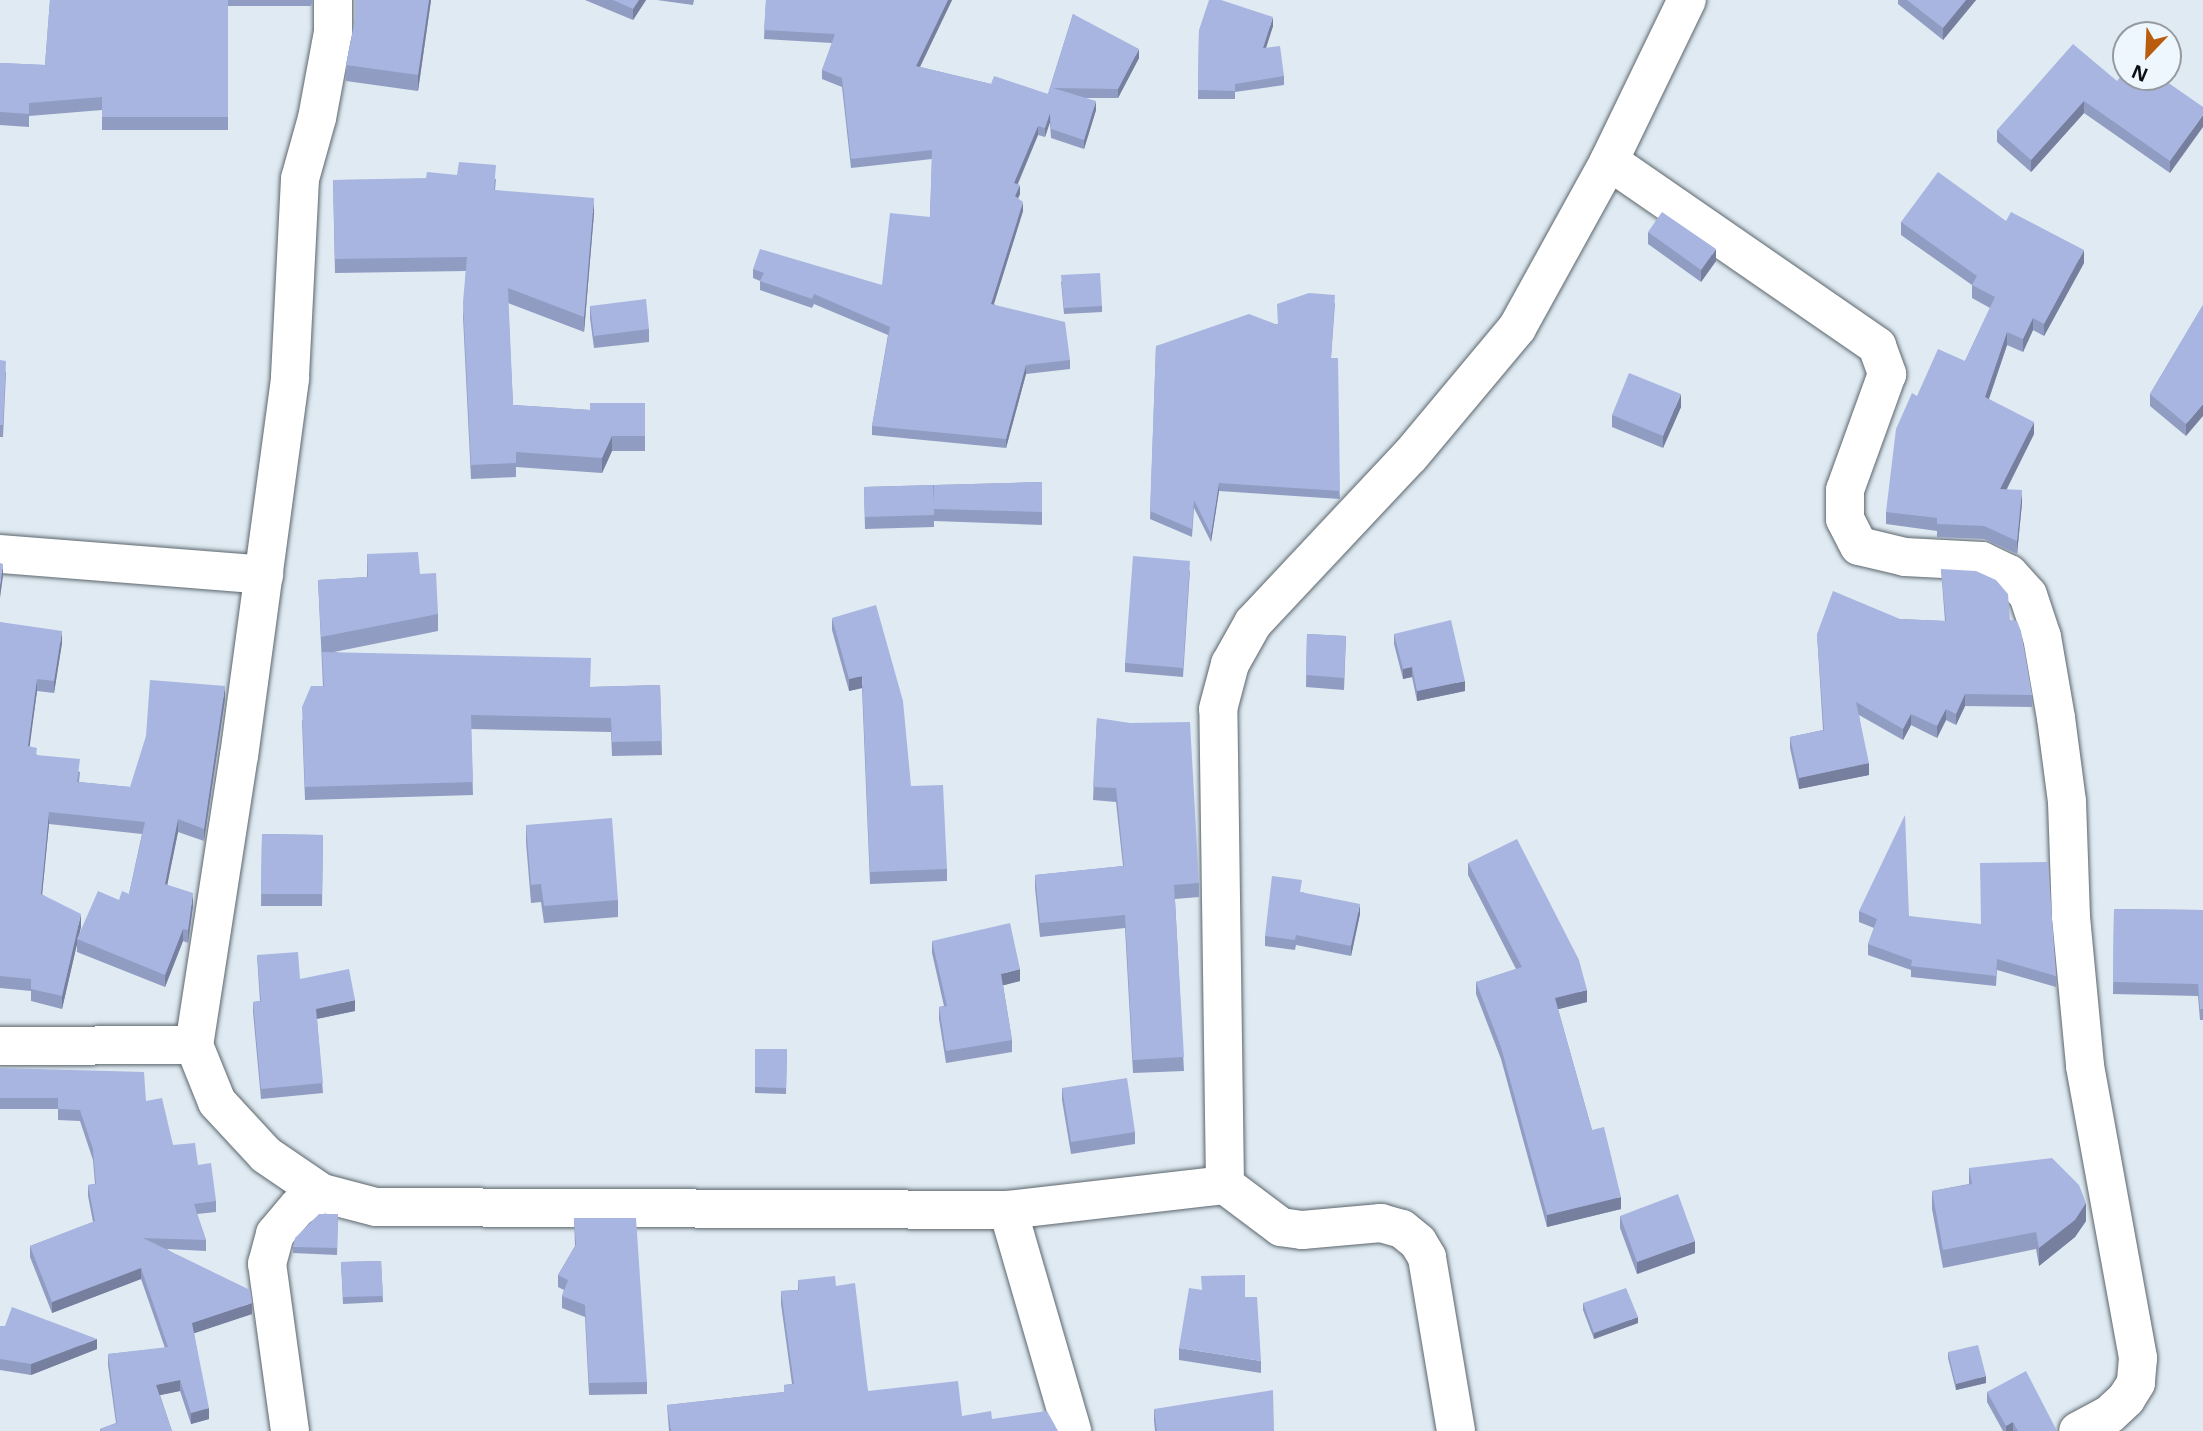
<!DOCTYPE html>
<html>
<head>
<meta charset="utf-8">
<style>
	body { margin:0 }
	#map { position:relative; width:2203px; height:1431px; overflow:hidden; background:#dfeaf2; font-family:"Open Sans",sans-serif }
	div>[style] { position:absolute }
	.roads { filter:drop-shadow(0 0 2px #5c666d) drop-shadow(0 0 2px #5c666d) }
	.minor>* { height:38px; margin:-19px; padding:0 19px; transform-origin:19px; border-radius:19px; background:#fff }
	.wall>* { inset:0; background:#909cc2 }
	.shaded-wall>* { inset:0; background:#767f9e }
	.building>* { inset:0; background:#a8b5e1 }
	span { translate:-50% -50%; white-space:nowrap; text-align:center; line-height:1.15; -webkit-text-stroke:5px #eef7fe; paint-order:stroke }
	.north { position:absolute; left:2112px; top:21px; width:70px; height:70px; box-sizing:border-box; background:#eef7fe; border:2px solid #949aa0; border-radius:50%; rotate:203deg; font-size:19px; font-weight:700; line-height:28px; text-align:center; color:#0c0f12 }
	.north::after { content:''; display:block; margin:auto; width:24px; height:32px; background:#ba5c0d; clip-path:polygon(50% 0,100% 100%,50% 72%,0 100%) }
</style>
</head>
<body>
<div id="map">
	<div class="roads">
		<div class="minor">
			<i style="left:333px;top:0;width:32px;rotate:90deg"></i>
			<i style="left:333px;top:32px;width:87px;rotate:100.5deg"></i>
			<i style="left:317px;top:118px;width:63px;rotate:105.6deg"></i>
			<i style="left:300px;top:179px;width:200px;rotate:92.9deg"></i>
			<i style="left:290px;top:379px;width:379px;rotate:97.7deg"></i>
			<i style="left:239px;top:755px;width:293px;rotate:98.8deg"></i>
			<i style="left:194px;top:1045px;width:61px;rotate:68deg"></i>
			<i style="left:217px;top:1102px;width:72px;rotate:47.2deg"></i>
			<i style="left:266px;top:1155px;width:68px;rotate:34.2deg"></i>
			<i style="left:322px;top:1193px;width:56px;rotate:14.5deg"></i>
			<i style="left:376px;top:1207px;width:632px;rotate:0.27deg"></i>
			<i style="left:1008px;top:1210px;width:218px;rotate:-6.6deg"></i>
			<i style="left:1609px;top:161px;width:326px;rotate:34.6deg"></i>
			<i style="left:1877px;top:346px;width:30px;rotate:70deg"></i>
			<i style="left:1887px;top:374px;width:123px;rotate:109.9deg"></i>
			<i style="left:1845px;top:490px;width:29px;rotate:90deg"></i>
			<i style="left:1845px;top:519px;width:30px;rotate:63deg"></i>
			<i style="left:1859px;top:546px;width:47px;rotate:13.4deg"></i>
			<i style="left:1905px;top:557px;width:77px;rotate:3deg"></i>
			<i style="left:1982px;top:561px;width:30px;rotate:26deg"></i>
			<i style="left:2009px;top:574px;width:28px;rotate:48deg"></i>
			<i style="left:2028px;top:595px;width:44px;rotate:71.6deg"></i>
			<i style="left:2042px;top:637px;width:82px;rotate:80.2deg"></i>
			<i style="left:2056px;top:718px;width:85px;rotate:82.5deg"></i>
			<i style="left:2067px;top:802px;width:115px;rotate:88deg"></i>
			<i style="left:2071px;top:917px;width:150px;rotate:84.6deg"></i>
			<i style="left:2085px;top:1066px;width:297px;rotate:79.7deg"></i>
			<i style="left:2138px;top:1358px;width:25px;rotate:95deg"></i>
			<i style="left:2136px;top:1383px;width:19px;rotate:122deg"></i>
			<i style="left:2126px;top:1399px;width:22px;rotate:137deg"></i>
			<i style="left:2110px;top:1414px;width:36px;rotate:152deg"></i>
			<i style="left:0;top:554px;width:265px;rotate:4.5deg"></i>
			<i style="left:0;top:1046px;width:194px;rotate:-0.3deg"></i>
			<i style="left:1008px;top:1210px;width:230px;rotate:73.8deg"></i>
			<i style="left:290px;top:1431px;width:169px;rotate:-97.8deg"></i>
			<i style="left:267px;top:1264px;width:31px;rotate:-75deg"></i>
			<i style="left:275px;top:1234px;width:35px;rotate:-50deg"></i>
			<i style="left:298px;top:1207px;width:28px;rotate:-30deg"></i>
			<i style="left:1456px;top:1431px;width:176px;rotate:-99.5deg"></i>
			<i style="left:1427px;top:1257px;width:17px;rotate:-121deg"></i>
			<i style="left:1418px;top:1242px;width:21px;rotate:-141deg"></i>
			<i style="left:1402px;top:1229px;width:22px;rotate:-164deg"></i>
			<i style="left:1381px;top:1223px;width:79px;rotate:174.9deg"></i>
			<i style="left:1302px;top:1230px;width:21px;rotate:-172deg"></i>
			<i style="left:1281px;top:1227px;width:70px;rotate:-143.1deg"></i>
			<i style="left:1225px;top:1185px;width:476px;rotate:-90.8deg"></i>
			<i style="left:1218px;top:709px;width:47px;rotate:-75.1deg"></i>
			<i style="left:1230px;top:664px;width:47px;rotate:-60.7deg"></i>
			<i style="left:1253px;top:623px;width:229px;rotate:-46.8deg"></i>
			<i style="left:1410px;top:456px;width:167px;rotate:-50.1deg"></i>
			<i style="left:1517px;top:328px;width:191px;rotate:-61.1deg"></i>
			<i style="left:1609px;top:161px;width:179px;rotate:-64.2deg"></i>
		</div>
	</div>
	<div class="wall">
		<i style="clip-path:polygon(50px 0,313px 0,311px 6px,228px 6px,228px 130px,102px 130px,102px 110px,29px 116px,29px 127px,0 125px,0 63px,45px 65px)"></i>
		<i style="clip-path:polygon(355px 0,431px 0,418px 91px,346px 81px,346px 65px,355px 20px)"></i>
		<i style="clip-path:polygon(585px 0,646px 0,633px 20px)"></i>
		<i style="clip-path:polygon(657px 0,694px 0,693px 5px)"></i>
		<i style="clip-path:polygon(766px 0,952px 0,920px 67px,991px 84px,1048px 94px,1073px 14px,1139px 58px,1118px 98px,1084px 98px,1096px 110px,1084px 149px,1051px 138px,1050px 122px,1045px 137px,1038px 135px,1018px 184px,1020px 194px,1018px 198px,1023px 211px,994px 304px,1070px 360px,1070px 369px,1026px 374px,1006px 448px,872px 435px,872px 426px,888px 335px,814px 304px,812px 308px,760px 290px,760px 281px,753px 278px,753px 269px,882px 285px,930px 217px,932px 159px,851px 168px,842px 87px,822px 79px,822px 70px,832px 43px,764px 39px)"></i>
		<i style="clip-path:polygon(1898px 0,1976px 0,1943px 40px,1898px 4px)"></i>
		<i style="clip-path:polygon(1273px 26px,1266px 48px,1284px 76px,1284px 85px,1235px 92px,1235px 99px,1198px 99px,1199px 30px)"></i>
		<i style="clip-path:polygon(2117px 81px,2203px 107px,2170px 173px,2084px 113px,2031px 172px,1997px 142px,1997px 130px)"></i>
		<i style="clip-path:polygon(496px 179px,495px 190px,594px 213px,584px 332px,508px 303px,513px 405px,590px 410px,645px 403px,645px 451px,612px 451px,602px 473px,516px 467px,516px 477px,471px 479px,463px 317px,466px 271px,335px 273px,333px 180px)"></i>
		<i style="clip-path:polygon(2006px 221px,2084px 263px,2044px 336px,2033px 330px,2023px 352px,2007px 345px,1989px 399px,2034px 434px,2007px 489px,2022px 503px,2017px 554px,1984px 539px,1937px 537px,1937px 531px,1886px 524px,1886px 512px,1965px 361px,1990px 308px,1972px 298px,1972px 285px,1901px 235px,1901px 222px)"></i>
		<i style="clip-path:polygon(1648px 232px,1716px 261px,1701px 282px,1648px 244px)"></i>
		<i style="clip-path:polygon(1061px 281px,1102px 306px,1102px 312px,1064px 314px)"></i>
		<i style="clip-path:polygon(1335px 303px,1331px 358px,1340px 499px,1219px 491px,1211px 542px,1194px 508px,1192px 537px,1150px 519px,1156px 346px,1278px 324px)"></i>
		<i style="clip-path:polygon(2203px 305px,2186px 436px,2150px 406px,2150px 394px)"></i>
		<i style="clip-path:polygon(590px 306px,649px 329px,649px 342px,594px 348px,590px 318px)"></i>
		<i style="clip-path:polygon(0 360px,6px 373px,3px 437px,0 437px)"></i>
		<i style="clip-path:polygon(1681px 407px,1663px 448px,1612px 427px,1612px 415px)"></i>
		<i style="clip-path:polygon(1042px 482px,1042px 525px,934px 521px,934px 527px,865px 529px,864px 487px)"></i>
		<i style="clip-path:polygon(367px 554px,420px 574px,438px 614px,438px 631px,334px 652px,590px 687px,660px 685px,662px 755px,612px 756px,611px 732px,471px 729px,473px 795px,305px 800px,302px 721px,323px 686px,318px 580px,367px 577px)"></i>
		<i style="clip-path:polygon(1941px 569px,2010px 620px,2032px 695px,2032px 707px,1965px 706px,1956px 725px,1946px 720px,1937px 738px,1911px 725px,1903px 740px,1859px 715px,1869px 775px,1799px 789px,1790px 748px,1790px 737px,1823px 730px,1817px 634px,1900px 619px,1945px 621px)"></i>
		<i style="clip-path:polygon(1190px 570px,1183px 677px,1125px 672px,1125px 663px)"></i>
		<i style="clip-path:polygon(832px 618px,947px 869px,947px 881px,870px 884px,862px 688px,849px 691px,832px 630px)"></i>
		<i style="clip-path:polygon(evenodd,0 622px,62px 643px,54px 693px,37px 691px,29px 746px,37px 755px,80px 772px,79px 782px,130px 787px,225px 699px,204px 841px,178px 832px,167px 884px,193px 906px,188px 943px,183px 941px,165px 987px,77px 952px,77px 944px,62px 1009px,31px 1001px,31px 991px,0 988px,0 622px,49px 824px,142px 834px,129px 894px,119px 900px,79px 934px,81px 927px,42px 894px,49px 824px)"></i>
		<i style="clip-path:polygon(1307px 634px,1346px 636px,1344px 690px,1306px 687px)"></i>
		<i style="clip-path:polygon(1394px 634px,1465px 691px,1417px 701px,1412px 677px,1403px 679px,1394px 644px)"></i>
		<i style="clip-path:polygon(1097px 718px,1199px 883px,1199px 897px,1175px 899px,1184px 1071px,1133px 1073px,1125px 928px,1040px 937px,1035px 888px,1035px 875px,1123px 866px,1116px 802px,1093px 800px)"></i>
		<i style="clip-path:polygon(526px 825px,618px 900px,618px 917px,544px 923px,541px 902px,531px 903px,526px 842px)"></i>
		<i style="clip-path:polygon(262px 834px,323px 835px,322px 906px,261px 906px)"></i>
		<i style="clip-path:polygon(1468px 863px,1587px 1002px,1558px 1009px,1592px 1130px,1621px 1209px,1547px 1227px,1501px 1059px,1476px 994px,1476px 982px,1516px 969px,1468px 875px)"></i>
		<i style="clip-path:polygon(1302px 892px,1360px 914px,1351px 956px,1296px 945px,1295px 950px,1265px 946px,1265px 936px)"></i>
		<i style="clip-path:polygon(2114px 909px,2203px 910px,2203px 1020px,2200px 1020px,2198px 996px,2113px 994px)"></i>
		<i style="clip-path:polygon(1859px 911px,1909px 916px,2056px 976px,2056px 987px,1997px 970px,1996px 986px,1911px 977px,1911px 970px,1868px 955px,1868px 944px,1874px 928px,1859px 922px)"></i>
		<i style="clip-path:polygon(932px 941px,1020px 981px,1003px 985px,1012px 1040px,1012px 1052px,946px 1063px,939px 1019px,939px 1007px,944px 1006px,932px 953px)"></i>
		<i style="clip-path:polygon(257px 955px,355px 1011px,317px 1019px,323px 1093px,261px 1099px,253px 1012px,253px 1002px,260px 1001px)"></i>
		<i style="clip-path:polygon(755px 1049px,787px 1049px,786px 1094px,755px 1093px)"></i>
		<i style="clip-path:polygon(0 1068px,146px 1101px,173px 1145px,198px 1165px,216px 1201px,216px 1212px,197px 1214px,206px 1240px,206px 1251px,167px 1249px,252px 1314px,194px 1333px,209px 1419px,191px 1424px,180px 1391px,160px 1395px,172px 1431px,100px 1431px,100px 1429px,116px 1423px,108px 1365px,108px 1354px,165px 1348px,141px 1279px,52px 1313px,30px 1257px,30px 1246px,93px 1222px,88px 1196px,88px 1185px,95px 1184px,93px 1160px,80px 1121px,58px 1120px,58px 1109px,0 1109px)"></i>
		<i style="clip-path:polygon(1062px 1088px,1135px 1132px,1135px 1144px,1071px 1154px,1062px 1100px)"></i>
		<i style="clip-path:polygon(1969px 1168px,2086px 1221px,2075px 1237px,2039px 1266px,2036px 1249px,1943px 1268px,1932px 1209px,1932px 1191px,1969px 1184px)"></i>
		<i style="clip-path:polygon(338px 1214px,337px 1255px,293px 1253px,293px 1247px)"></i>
		<i style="clip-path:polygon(1620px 1216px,1695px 1253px,1637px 1274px,1620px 1228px)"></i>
		<i style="clip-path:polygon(574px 1218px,647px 1382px,647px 1394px,589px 1395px,585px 1317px,562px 1308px,562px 1296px,564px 1290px,558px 1287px,558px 1275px,575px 1246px)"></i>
		<i style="clip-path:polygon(381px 1261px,383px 1302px,343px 1304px,341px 1262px)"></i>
		<i style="clip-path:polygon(798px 1280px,836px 1286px,868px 1391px,962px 1416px,992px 1419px,1058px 1431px,669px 1431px,667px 1405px,784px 1392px,784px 1385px,792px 1384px,781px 1304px,781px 1291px,798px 1290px)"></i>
		<i style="clip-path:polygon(1583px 1303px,1638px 1323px,1594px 1339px,1583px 1310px)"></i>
		<i style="clip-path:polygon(0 1326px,97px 1349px,31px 1375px,0 1370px)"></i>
		<i style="clip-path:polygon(1179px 1348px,1261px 1361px,1261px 1373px,1179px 1360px)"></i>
		<i style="clip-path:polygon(1948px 1352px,1986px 1383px,1956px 1390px,1948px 1358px)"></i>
		<i style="clip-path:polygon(1987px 1392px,2057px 1431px,2003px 1431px,1987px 1402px)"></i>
		<i style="clip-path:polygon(1154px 1409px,1274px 1431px,1155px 1431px,1154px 1420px)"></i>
	</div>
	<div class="shaded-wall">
		<i style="clip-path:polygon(429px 0,431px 0,418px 91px,418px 75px)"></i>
		<i style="clip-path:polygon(639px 0,646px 0,633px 20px,633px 9px)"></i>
		<i style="clip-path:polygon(948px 0,952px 0,916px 75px,916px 66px)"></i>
		<i style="clip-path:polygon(1966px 0,1976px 0,1943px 40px,1943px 28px)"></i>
		<i style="clip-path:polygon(1273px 17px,1273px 26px,1263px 57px,1263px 48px)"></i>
		<i style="clip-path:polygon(1139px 49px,1139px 58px,1118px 98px,1118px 89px)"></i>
		<i style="clip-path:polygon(1096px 101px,1096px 110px,1084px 149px,1084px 140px)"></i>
		<i style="clip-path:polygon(2084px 101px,2084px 113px,2031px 172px,2031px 160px)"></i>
		<i style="clip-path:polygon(1050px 113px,1050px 122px,1045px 137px,1045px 128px)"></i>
		<i style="clip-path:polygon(2203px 115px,2203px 127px,2170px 173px,2170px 161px)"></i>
		<i style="clip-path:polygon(1038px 126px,1038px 135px,1014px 192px,1014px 183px)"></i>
		<i style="clip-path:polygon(1020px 185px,1020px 194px,1015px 205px,1015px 196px)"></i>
		<i style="clip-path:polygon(594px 198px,594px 213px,584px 332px,584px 317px)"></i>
		<i style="clip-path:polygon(1023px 202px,1023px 211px,991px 313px,991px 304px)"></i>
		<i style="clip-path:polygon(1716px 249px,1716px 261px,1701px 282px,1701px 270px)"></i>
		<i style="clip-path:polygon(2084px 250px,2084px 263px,2044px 336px,2044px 324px)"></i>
		<i style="clip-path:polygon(2033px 318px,2033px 330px,2023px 352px,2023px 339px)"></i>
		<i style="clip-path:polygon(2007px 332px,2007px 345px,1985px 410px,1985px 397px)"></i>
		<i style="clip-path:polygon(1026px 365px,1026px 374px,1006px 448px,1006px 439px)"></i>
		<i style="clip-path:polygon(1681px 394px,1681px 407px,1663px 448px,1663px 436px)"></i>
		<i style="clip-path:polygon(2203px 404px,2203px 416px,2186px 436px,2186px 424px)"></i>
		<i style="clip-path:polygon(2034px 422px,2034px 434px,2000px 502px,2000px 489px)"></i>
		<i style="clip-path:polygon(612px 436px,612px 451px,602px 473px,602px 458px)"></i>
		<i style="clip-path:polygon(1219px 483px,1219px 491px,1211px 542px,1211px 534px)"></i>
		<i style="clip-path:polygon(2022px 490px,2022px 503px,2017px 554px,2017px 541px)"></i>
		<i style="clip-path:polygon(3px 564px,3px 576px,0 598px,0 585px)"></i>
		<i style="clip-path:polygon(62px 631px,62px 643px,54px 693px,54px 681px)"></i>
		<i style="clip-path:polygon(1412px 667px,1412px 677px,1403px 679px,1403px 669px)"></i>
		<i style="clip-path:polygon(862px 676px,862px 688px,849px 691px,849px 679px)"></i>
		<i style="clip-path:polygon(37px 679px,37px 691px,28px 759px,28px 746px)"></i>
		<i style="clip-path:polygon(1465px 681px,1465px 691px,1417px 701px,1417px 691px)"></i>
		<i style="clip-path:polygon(225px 686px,225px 699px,204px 841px,204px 829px)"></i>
		<i style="clip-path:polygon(1965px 694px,1965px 706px,1956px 725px,1956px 714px)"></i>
		<i style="clip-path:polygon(1946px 709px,1946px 720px,1937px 738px,1937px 726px)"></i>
		<i style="clip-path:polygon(1911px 714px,1911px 725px,1903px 740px,1903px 729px)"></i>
		<i style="clip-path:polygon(1869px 763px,1869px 775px,1799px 789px,1799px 778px)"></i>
		<i style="clip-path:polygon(49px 812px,49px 824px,41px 906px,41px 894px)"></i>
		<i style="clip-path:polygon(178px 819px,178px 832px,165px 896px,165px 884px)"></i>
		<i style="clip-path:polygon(193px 893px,193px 906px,188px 943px,188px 930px)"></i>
		<i style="clip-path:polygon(1360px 904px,1360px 914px,1351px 956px,1351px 946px)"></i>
		<i style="clip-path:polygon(81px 914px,81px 927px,78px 940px,77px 939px,77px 944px,62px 1009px,62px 996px)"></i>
		<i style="clip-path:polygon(183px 929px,183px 941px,165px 987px,165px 975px)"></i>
		<i style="clip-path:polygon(1020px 969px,1020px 981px,1001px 986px,1001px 974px)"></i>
		<i style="clip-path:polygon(1587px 990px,1587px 1002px,1555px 1010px,1555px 998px)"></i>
		<i style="clip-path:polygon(355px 1000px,355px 1011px,316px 1019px,316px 1009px)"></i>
		<i style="clip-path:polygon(1621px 1197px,1621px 1209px,1547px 1227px,1547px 1215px)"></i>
		<i style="clip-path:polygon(2086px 1203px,2086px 1221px,2075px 1237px,2039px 1266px,2039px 1248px)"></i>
		<i style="clip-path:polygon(1695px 1241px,1695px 1253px,1637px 1274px,1637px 1262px)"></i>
		<i style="clip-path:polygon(141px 1268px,141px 1279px,52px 1313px,52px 1302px)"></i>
		<i style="clip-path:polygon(252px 1303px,252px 1314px,192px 1334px,192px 1323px)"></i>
		<i style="clip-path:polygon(1638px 1317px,1638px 1323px,1594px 1339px,1594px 1333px)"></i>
		<i style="clip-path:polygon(97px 1339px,97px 1349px,31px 1375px,31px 1364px)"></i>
		<i style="clip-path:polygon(1986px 1376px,1986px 1383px,1956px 1390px,1956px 1384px)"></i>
		<i style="clip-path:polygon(180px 1380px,180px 1391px,156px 1396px,156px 1385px)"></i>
		<i style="clip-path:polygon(209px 1408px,209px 1419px,191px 1424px,191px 1413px)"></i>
		<i style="clip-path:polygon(2013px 1422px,2013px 1431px,2006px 1431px,2006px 1426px)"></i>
	</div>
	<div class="building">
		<i style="clip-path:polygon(50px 0,228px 0,228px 117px,102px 117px,102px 97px,29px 103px,29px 114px,0 112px,0 63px,45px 65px)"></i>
		<i style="clip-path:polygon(355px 0,429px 0,418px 75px,346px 65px,355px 20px)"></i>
		<i style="clip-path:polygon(613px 0,639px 0,633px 9px)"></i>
		<i style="clip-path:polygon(766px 0,948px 0,916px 66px,991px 84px,994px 76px,1048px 94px,1073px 14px,1139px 49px,1118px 89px,1053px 88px,1096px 101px,1084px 140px,1051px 129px,1050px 113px,1045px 128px,1038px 126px,1014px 183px,1020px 185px,1015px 196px,1023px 202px,991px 304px,1065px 322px,1070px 360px,1026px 365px,1006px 439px,872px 426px,890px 327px,814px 294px,812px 299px,760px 281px,764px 273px,753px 269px,760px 249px,882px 285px,890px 213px,930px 217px,932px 150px,851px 159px,842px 78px,822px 70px,835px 34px,764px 30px)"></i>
		<i style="clip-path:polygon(1209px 0,1221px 0,1273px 17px,1263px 48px,1280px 46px,1284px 76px,1235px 84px,1235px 91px,1198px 90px,1199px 30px)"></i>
		<i style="clip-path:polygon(1907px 0,1966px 0,1943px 28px)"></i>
		<i style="clip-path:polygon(2073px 44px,2117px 81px,2126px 69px,2126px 77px,2160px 77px,2203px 107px,2203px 115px,2170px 161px,2084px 101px,2031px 160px,1997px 130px)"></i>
		<i style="clip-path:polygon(459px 162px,496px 165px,494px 190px,594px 198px,584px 317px,508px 288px,513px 405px,590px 410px,590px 403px,645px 403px,645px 436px,612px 436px,602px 458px,516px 452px,516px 463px,471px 465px,463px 302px,467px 257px,335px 259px,333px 180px,426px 178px,427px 172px,457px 175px)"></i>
		<i style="clip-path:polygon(1938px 172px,2006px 221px,2011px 212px,2084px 250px,2044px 324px,2033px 318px,2023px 339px,2007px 332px,1985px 397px,2034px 422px,2000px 489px,2022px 490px,2017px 541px,1984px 526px,1937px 524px,1937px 518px,1886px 512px,1896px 429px,1912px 393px,1917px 396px,1938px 349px,1965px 361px,1995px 297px,1972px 285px,1977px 276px,1901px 222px)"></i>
		<i style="clip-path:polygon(1662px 212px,1716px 249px,1701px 270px,1648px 232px)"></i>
		<i style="clip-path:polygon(1100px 273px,1102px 306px,1064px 308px,1061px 275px)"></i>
		<i style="clip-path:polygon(1309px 293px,1335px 295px,1331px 358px,1338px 358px,1340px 491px,1219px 483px,1211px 534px,1194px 500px,1192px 529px,1150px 511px,1156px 346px,1249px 314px,1278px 325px,1277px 304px)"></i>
		<i style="clip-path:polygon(646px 299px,649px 329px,594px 336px,590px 306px)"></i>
		<i style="clip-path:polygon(2203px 305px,2203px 404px,2186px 424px,2150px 394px)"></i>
		<i style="clip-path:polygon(0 360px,6px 361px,3px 425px,0 425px)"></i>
		<i style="clip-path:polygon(1629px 373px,1681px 394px,1663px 436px,1612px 415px)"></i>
		<i style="clip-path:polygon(1042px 482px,1042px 512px,934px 509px,934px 515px,865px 517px,864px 487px,933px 485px,934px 505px,934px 485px)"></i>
		<i style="clip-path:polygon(418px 552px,420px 574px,436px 573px,438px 614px,321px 637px,318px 580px,368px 577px,367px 554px)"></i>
		<i style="clip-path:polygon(1133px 556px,1190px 561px,1183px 668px,1125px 663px)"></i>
		<i style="clip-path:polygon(0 563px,3px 564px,0 585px)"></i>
		<i style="clip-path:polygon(1941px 569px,1976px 571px,1996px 580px,2008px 594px,2010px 620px,2017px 621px,2021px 631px,2032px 695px,1965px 694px,1956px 714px,1946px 709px,1937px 726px,1911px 714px,1903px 729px,1856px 702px,1869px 763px,1799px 778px,1790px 737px,1824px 730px,1817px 634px,1833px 591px,1900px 619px,1946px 621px)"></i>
		<i style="clip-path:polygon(876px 605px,903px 701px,911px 786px,943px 785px,947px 869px,870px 872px,862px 676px,849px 679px,832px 618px)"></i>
		<i style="clip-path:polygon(1451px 620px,1465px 681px,1417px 691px,1412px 667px,1403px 669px,1394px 634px)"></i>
		<i style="clip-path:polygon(0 622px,62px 631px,54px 681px,37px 679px,28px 746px,37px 748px,36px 755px,80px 759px,77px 782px,130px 787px,146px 736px,150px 680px,225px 686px,204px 829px,178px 819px,165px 884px,193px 893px,188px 930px,183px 929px,165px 975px,77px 939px,98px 891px,119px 900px,122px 891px,129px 894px,145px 822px,49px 812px,41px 894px,81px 914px,62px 996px,31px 989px,31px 979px,0 976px)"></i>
		<i style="clip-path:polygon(1307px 634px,1346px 636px,1344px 678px,1306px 675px)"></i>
		<i style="clip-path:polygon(322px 652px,591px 658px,590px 687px,660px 685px,662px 741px,612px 742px,611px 718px,471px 715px,473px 782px,305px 787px,302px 707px,311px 686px,324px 686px)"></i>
		<i style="clip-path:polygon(1097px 718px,1130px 723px,1190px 722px,1199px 883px,1174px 885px,1184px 1057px,1133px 1060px,1125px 915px,1040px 923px,1035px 875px,1124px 866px,1116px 788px,1093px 787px)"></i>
		<i style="clip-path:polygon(1905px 815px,1909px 916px,1981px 924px,1980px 863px,2048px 862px,2056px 976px,1997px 959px,1996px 976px,1911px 966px,1912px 960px,1868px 944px,1877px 919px,1859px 911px)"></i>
		<i style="clip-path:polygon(612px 818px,618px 900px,544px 906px,541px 884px,531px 885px,526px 825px)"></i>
		<i style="clip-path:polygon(262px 834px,323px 835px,322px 894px,261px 894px)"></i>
		<i style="clip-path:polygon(1517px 839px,1579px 960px,1587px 990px,1555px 998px,1592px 1130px,1604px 1127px,1621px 1197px,1547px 1215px,1501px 1047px,1476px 982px,1522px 967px,1468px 863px)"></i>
		<i style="clip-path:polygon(1272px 876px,1302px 880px,1300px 892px,1360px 904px,1351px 946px,1296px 935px,1295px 940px,1265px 936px)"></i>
		<i style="clip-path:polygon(2114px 909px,2203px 910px,2203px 1009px,2200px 1009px,2198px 984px,2113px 982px)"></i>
		<i style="clip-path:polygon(1010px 923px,1020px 969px,1001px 974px,1012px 1040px,946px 1051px,939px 1007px,947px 1006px,932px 941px)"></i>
		<i style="clip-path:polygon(298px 952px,300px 979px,349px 969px,355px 1000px,316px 1009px,323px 1083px,261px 1089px,253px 1002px,261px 1001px,257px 955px)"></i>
		<i style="clip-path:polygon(755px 1049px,787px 1049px,786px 1088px,755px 1087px)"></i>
		<i style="clip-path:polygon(0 1068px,144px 1072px,146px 1101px,162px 1098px,173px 1145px,195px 1143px,198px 1165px,211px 1163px,216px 1201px,194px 1204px,206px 1240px,143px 1238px,250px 1290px,252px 1303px,192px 1323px,209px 1408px,191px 1413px,180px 1380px,156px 1385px,172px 1431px,101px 1431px,100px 1429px,117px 1423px,108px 1354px,168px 1347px,141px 1268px,52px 1302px,30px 1246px,95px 1221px,88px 1185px,96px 1184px,93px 1149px,80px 1110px,58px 1109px,58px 1098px,0 1098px)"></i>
		<i style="clip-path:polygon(1127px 1078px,1135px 1132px,1071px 1142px,1062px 1088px)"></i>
		<i style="clip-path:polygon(2052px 1158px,2079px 1185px,2086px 1203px,2075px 1220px,2039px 1248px,2036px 1232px,1943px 1250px,1932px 1191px,1972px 1184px,1969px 1168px)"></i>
		<i style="clip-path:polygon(1678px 1194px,1695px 1241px,1637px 1262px,1620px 1216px)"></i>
		<i style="clip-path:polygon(319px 1214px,338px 1214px,337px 1248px,293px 1247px,295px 1238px)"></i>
		<i style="clip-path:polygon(574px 1218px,636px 1218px,647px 1382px,589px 1383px,585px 1305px,562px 1296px,568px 1280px,558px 1275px,576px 1245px)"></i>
		<i style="clip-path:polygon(381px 1261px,383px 1296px,343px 1297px,341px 1262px)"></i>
		<i style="clip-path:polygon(1245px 1275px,1245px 1297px,1257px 1297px,1261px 1361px,1179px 1348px,1189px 1288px,1202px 1290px,1201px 1276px)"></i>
		<i style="clip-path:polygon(835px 1276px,836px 1286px,855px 1283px,868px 1391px,958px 1381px,962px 1416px,991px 1411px,992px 1419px,1047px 1411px,1058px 1431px,671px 1431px,667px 1405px,784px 1392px,784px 1385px,794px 1384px,781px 1291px,799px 1290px,798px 1280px)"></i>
		<i style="clip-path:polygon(1626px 1288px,1638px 1317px,1594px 1333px,1583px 1303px)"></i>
		<i style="clip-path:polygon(12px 1307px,97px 1339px,31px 1364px,0 1359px,0 1326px,5px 1326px)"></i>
		<i style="clip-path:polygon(1978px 1345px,1986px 1376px,1956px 1384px,1948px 1352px)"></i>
		<i style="clip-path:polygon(2026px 1371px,2057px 1431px,2018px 1431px,2013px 1422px,2006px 1426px,1987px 1392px)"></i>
		<i style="clip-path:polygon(1273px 1390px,1274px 1431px,1157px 1431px,1154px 1409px)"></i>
	</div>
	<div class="north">N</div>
</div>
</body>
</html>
